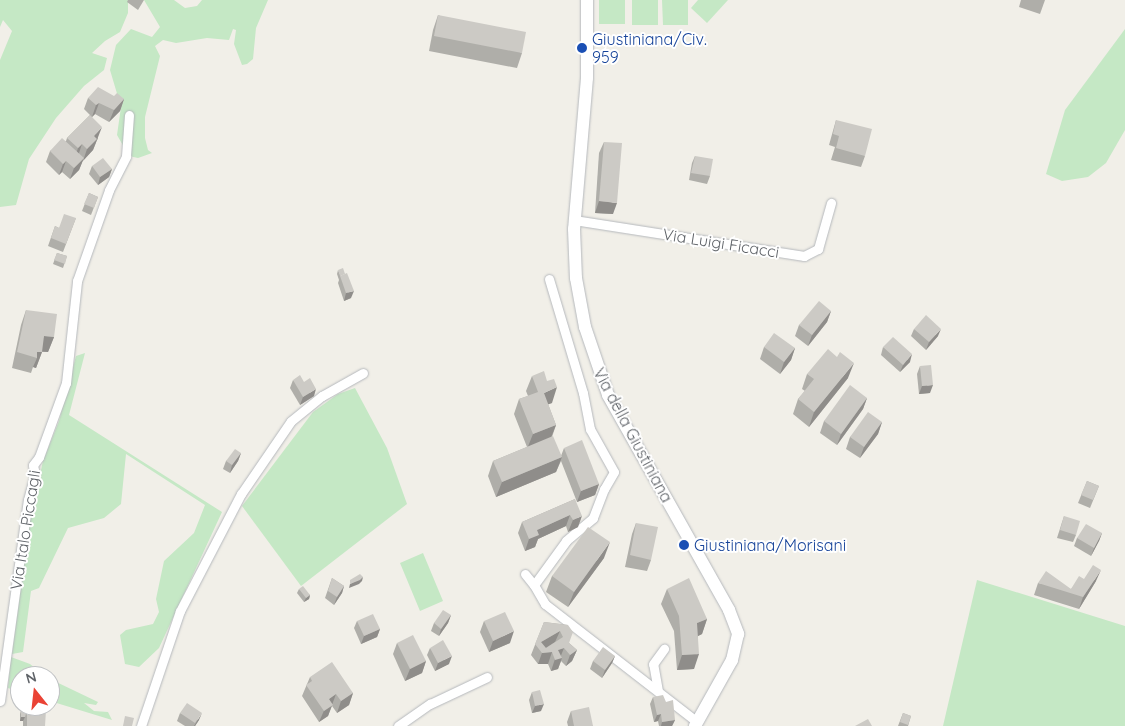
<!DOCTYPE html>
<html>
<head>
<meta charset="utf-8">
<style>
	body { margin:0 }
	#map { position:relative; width:1125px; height:726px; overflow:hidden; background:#f1efe8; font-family:Quicksand,sans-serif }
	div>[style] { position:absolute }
	.green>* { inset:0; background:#c5e8c5 }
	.roads { filter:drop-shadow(0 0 1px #b5b8bc) drop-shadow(0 0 1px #b5b8bc) }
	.street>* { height:9px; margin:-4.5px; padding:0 4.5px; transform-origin:4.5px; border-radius:4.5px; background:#fff }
	.secondary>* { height:12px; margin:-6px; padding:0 6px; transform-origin:6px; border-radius:6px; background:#fff }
	.wall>* { inset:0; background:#afaea9 }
	.shaded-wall>* { inset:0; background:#8f8d8a }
	.building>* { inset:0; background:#cccac5 }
	.dots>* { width:14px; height:14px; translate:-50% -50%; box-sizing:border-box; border:2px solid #fff; border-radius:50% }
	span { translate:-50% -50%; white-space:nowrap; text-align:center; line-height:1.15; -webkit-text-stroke:4px #fff; paint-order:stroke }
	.transit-label { font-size:16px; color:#164399 }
	.left { translate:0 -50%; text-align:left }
	.street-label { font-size:16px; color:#5f6368 }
	.north { position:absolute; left:10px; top:666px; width:50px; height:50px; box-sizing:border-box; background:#fff; border:1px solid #bfc1c3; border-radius:50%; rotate:344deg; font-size:14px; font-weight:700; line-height:20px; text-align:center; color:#5f6368 }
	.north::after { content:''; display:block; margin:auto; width:18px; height:22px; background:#ea4335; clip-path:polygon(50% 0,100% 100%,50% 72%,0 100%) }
</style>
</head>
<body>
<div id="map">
	<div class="green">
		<i style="clip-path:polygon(0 0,128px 0,128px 13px,120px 32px,105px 41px,92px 53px,107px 58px,104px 70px,84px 86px,56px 118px,29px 159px,16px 205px,0 207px,0 60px,12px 31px,3px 20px,0 27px)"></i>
		<i style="clip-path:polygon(144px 0,174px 0,185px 8px,197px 6px,202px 0,268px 0,256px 28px,253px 59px,247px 64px,242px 65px,234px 44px,236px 30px,233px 29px,229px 40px,207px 38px,176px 43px,163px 40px,155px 46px,160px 56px,145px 117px,145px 138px,148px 150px,152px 153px,138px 158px,129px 156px,117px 135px,121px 107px,110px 70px,116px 45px,131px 29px,152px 37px,160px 27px)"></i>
		<i style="clip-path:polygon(599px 0,625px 0,625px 24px,599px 24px)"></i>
		<i style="clip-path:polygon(632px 0,658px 0,658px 25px,632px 25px)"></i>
		<i style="clip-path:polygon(662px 0,688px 0,688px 25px,663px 25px)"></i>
		<i style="clip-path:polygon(698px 0,728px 0,707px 23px,691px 8px)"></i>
		<i style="clip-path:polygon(1125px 29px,1125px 130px,1106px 163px,1088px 177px,1062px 181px,1046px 174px,1065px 110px)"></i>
		<i style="clip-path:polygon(85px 353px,69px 415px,222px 512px,159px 648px,139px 667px,125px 664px,120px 635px,126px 630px,153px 624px,159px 612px,156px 599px,164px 561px,194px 533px,205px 505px,126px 454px,121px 504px,104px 518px,68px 528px,39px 588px,31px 591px,23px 652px,12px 654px,30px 520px,43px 461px,59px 421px,76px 356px)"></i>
		<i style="clip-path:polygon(355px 388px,387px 448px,407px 504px,301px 586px,242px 506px,313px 412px,338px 394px)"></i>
		<i style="clip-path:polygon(423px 553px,443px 601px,420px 611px,400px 563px)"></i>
		<i style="clip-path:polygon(977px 580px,1125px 626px,1125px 726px,943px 726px)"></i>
		<i style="clip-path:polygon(11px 657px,30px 664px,45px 676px,20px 676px,20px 692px,8px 688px)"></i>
		<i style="clip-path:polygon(50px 679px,98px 702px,96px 705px,84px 703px,94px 711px,108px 712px,112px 720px,50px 701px)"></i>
	</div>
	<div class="roads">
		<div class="street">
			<i style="left:574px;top:220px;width:233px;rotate:8.9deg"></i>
			<i style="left:804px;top:256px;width:16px;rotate:-27deg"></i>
			<i style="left:818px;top:249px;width:48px;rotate:-74.2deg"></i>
			<i style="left:549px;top:279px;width:119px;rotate:73.4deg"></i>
			<i style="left:583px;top:393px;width:37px;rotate:79deg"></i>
			<i style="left:590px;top:429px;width:49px;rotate:60.8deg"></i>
			<i style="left:614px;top:472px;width:20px;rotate:120deg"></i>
			<i style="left:604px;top:489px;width:31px;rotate:111deg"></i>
			<i style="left:593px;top:518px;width:35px;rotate:140deg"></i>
			<i style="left:566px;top:541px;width:54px;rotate:126deg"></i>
			<i style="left:534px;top:585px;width:22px;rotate:60deg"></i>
			<i style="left:545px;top:604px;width:192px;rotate:37.8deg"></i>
			<i style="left:525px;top:574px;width:14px;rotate:51deg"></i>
			<i style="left:658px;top:691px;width:27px;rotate:-100deg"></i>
			<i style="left:653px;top:664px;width:19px;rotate:-54deg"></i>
			<i style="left:0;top:701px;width:203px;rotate:-82.1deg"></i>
			<i style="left:28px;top:500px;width:27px;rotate:-75deg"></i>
			<i style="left:35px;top:474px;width:9px;rotate:-103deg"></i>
			<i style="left:33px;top:465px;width:10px;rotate:-53deg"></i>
			<i style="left:39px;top:457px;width:79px;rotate:-70deg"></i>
			<i style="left:66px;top:383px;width:103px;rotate:-83.8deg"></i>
			<i style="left:77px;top:281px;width:96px;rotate:-70.6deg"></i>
			<i style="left:109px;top:190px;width:38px;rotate:-63deg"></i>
			<i style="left:126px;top:156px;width:41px;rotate:-85.8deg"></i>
			<i style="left:141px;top:726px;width:121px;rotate:-71.3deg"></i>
			<i style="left:180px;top:611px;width:132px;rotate:-62.5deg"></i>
			<i style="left:241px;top:494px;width:88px;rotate:-55.6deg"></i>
			<i style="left:291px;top:421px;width:40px;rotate:-39deg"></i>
			<i style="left:322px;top:396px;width:47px;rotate:-29.3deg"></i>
			<i style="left:398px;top:726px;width:39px;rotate:-35deg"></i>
			<i style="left:430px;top:704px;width:63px;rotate:-25.3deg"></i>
		</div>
		<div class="secondary">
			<i style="left:587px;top:0;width:78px;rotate:90deg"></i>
			<i style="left:587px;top:78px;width:152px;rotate:94.9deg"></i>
			<i style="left:574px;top:229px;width:49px;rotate:87.7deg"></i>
			<i style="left:576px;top:278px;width:50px;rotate:79.6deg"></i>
			<i style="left:585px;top:327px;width:72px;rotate:71.3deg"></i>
			<i style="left:608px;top:395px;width:247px;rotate:60.6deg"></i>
			<i style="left:729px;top:610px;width:26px;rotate:69deg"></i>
			<i style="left:738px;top:634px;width:27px;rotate:103deg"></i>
			<i style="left:732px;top:660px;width:76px;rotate:119.3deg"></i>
		</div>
	</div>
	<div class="wall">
		<i style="clip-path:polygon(128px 0,144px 0,138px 10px,127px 2px)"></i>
		<i style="clip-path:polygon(1021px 0,1045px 0,1040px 14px,1019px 7px)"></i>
		<i style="clip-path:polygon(438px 15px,522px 53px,517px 68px,429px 51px,433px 30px)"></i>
		<i style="clip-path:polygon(114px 96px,124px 99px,120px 111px,109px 122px,95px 114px,92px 117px,98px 139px,97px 140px,93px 150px,83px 160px,79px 170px,70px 179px,62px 172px,59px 175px,46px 162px,50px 151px,66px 141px,67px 138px,90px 115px,84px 109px,88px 98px)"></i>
		<i style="clip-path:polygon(836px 120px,865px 156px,861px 167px,831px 160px,835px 147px,829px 145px)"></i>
		<i style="clip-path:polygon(604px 142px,613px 214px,595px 213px,599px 153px)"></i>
		<i style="clip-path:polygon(695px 156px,710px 176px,707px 184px,689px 180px,692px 163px)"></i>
		<i style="clip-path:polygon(92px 166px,112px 169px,109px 177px,98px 185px,89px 174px)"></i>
		<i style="clip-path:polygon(89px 193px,98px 197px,91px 215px,82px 211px)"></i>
		<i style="clip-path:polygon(76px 218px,63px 252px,48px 246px,55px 226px,59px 228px)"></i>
		<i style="clip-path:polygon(57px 253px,67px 256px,63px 268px,53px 264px)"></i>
		<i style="clip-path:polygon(338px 270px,351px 298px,344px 301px,338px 283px,339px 280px,337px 274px)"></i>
		<i style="clip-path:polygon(26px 310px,54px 337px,48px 352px,42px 352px,36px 368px,33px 367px,31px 373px,12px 368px,21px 325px)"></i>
		<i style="clip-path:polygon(831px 311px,827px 322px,808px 346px,795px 336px,799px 325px)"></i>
		<i style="clip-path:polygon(914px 329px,938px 336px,926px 350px,911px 336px)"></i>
		<i style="clip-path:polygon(764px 347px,795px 348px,791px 360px,780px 374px,760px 359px)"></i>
		<i style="clip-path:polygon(883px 347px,910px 362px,900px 372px,881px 355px)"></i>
		<i style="clip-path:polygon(920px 366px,930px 393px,919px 394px,917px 374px)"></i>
		<i style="clip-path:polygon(807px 374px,848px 378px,809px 427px,793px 414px,798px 399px,805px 391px,802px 389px)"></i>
		<i style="clip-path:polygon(532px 376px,552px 403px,548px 404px,556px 425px,552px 437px,561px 456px,564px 448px,599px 484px,595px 495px,577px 502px,561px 461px,556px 472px,496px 497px,488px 476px,493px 461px,527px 447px,514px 414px,519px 399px,528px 396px,526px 391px)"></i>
		<i style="clip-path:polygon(293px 380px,314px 396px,300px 405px,290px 388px)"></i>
		<i style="clip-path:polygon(867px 398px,863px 409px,837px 445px,820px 433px,824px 421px)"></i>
		<i style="clip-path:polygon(882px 422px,878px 434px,860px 458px,846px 449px,850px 437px)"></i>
		<i style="clip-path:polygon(241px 453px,238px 461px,230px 473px,223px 469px,226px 461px)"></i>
		<i style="clip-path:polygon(1087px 481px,1099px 486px,1090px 508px,1078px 503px)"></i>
		<i style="clip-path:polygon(575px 499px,578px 527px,568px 532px,566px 526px,538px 539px,535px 547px,525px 551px,518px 533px,522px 522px)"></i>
		<i style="clip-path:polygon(1064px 516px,1076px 535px,1073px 542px,1057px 538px)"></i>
		<i style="clip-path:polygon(636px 523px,651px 560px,647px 571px,625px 567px,632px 534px)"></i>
		<i style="clip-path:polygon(1102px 533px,1099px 541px,1091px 556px,1074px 546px,1077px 538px)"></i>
		<i style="clip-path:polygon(604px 558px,568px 607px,546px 592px,552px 576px)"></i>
		<i style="clip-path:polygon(332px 578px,344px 586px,342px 593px,334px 605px,325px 598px)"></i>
		<i style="clip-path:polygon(1084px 579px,1096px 581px,1079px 609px,1034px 595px,1038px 583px,1071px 589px)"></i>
		<i style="clip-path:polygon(299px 589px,310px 595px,309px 599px,304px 602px,297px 593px)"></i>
		<i style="clip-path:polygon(667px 589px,707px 619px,702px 634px,698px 636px,694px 669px,677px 670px,674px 631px,661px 604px)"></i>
		<i style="clip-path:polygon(451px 615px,448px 623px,439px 636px,431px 631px,434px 623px)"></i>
		<i style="clip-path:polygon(357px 621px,380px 629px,377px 637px,361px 644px,354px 628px)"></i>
		<i style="clip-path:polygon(484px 621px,510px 643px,489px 652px,480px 632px)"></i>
		<i style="clip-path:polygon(544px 622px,568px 625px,569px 643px,577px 650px,572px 661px,566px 666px,561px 661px,558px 669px,551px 671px,548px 664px,538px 664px,531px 655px)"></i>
		<i style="clip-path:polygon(397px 643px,426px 661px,422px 673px,405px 681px,393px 654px)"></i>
		<i style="clip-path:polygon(430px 648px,449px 664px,435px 671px,427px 655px)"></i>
		<i style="clip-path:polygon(615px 656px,612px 663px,602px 678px,590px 669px,593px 661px)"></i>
		<i style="clip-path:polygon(310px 677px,353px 693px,349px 705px,337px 713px,332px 706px,328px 716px,319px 722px,302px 696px)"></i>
		<i style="clip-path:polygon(532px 692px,541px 711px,532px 713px,529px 700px)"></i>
		<i style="clip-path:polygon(653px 697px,675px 720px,672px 726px,659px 726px,658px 721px,654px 722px,650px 704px)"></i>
		<i style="clip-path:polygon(21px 710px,27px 710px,45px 726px,23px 726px,23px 721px,20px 721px,20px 714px)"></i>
		<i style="clip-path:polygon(571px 711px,593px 726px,568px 726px,567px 722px)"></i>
		<i style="clip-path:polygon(180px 713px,199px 720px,195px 726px,185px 726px,177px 721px)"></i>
		<i style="clip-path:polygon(903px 713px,911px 716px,908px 726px,898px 726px)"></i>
	</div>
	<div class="shaded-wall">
		<i style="clip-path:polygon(124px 99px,120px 111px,109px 122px,114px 110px)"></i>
		<i style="clip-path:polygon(99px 103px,95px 114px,92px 117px,96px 105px)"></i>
		<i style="clip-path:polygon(102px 127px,93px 150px,83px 161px,87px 149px,94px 136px)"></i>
		<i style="clip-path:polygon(82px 144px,78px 156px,74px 160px,78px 148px)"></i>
		<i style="clip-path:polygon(84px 158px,79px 170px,70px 179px,74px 168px)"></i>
		<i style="clip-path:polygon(66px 161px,62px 172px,59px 175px,63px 164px)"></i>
		<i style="clip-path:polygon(112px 169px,109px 177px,98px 185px,100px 177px)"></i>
		<i style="clip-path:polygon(599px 201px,617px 203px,613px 214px,595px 213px)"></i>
		<i style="clip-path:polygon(354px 291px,351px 298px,344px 301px,346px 293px)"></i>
		<i style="clip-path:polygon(831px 311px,827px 322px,808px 346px,812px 335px)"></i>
		<i style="clip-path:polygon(941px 329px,938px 336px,926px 350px,929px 342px)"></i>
		<i style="clip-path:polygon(44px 336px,54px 337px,48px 352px,38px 351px)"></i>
		<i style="clip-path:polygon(795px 348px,791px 360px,780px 374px,784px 362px)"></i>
		<i style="clip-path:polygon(37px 352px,42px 352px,36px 368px,33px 367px,37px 358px)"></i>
		<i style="clip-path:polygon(912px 354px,910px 362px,900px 372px,903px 365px)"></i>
		<i style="clip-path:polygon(854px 363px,848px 378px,809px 427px,814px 412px)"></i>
		<i style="clip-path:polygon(933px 385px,930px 393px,919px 394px,922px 386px)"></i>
		<i style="clip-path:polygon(557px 387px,552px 403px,538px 408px,544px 393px)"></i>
		<i style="clip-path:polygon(316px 389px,314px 396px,300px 405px,303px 397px)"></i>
		<i style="clip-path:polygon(867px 398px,863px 409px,837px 445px,841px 434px)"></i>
		<i style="clip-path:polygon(882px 422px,878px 434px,860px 458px,864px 447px)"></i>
		<i style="clip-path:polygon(556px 425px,550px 440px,527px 449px,533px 434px)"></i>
		<i style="clip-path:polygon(241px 453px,238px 461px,230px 473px,232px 465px)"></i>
		<i style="clip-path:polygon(562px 457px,556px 472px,496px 497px,502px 482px)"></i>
		<i style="clip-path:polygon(599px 484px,595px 495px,577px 502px,581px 491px)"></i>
		<i style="clip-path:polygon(570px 515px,566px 526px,538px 539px,535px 547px,525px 551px,529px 539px,537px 530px)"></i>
		<i style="clip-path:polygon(582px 516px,578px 527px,568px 532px,573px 520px)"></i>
		<i style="clip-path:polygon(1102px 533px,1099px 541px,1091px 556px,1094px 548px)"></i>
		<i style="clip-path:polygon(610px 542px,604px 558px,568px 607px,574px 592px)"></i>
		<i style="clip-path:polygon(1101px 570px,1096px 581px,1079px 609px,1083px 597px)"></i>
		<i style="clip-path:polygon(363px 577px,362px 581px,359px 584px,349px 588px,350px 584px)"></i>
		<i style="clip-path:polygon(344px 586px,342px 593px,334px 605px,337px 597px)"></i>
		<i style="clip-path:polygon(310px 595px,309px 599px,304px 602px,306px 598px)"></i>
		<i style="clip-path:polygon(451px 615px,448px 623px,439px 636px,441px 629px)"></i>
		<i style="clip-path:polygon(707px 619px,702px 634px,692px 639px,697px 623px)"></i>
		<i style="clip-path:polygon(380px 629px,377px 637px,361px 644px,364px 636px)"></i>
		<i style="clip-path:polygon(514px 631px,510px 643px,489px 652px,493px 641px)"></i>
		<i style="clip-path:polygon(560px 631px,555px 642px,541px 651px,541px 642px)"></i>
		<i style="clip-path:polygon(564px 648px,560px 658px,562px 658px,558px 669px,551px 671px,558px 650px)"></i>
		<i style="clip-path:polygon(577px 650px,572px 661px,566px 666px,570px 655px)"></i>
		<i style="clip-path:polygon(552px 652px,548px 664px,538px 664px,542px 653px)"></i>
		<i style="clip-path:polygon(699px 654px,694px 669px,677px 670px,682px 655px)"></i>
		<i style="clip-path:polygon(452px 656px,449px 664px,435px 671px,438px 663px)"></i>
		<i style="clip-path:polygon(615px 656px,612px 663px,602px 678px,605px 670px)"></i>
		<i style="clip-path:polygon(426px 661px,422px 673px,405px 681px,410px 669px)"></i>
		<i style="clip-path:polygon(353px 693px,349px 705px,337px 713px,341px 701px)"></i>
		<i style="clip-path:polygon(336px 694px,328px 716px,319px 722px,329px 699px)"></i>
		<i style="clip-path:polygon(544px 704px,541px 711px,532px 713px,535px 706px)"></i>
		<i style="clip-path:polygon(202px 713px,199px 720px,195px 726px,194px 726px)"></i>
		<i style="clip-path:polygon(661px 714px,658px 721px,654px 722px,657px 715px)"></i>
		<i style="clip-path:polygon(21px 717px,25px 717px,23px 721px,20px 721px)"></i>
		<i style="clip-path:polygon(675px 720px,672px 726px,661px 726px,662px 722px)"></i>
	</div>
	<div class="building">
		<i style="clip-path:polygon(438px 15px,526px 32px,522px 53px,434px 36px)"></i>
		<i style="clip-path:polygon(98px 87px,114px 96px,117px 93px,124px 99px,114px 110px,99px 103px,96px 105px,88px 98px)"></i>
		<i style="clip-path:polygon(90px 115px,102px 127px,94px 136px,97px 139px,87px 149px,82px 144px,78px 148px,67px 138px)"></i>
		<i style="clip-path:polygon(836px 120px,872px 129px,865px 156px,836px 148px,839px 136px,833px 134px)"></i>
		<i style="clip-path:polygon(62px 138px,84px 158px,74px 168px,66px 161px,63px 164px,50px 151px)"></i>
		<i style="clip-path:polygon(604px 142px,622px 143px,617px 203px,599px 201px)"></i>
		<i style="clip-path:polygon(695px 156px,713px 159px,710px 176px,691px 173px)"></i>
		<i style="clip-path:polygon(103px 158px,112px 169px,100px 177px,92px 166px)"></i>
		<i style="clip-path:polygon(89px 193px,98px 197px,94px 208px,84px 204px)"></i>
		<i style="clip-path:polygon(64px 214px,76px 218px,66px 244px,51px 238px,55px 226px,59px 228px)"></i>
		<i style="clip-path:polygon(57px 253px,67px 256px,65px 264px,54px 260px)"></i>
		<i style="clip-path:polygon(343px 268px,345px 274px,340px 276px,338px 270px)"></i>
		<i style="clip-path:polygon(347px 273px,354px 291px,346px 293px,340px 276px)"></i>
		<i style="clip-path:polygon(819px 301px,831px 311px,812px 335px,799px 325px)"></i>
		<i style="clip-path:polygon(26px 310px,57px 314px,54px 337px,44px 336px,42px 352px,37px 352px,37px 358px,17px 352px)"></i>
		<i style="clip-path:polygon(926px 315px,941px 329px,929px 342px,914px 329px)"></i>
		<i style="clip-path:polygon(774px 333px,795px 348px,784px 362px,764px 347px)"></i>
		<i style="clip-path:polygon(893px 337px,912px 354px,903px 365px,883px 347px)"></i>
		<i style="clip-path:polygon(828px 349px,837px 357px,840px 352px,854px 363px,814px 412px,798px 399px,814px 379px,807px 374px)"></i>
		<i style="clip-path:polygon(931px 365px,933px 385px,922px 386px,920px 366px)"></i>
		<i style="clip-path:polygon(544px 371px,547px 381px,554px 379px,557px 387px,544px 393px,556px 425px,533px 434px,519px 399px,538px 392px,532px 376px)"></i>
		<i style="clip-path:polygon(300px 375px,304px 382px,310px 378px,316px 389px,303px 397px,293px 380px)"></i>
		<i style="clip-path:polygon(850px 385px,867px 398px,841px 434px,824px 421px)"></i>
		<i style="clip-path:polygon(868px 412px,882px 422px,864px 447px,850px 437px)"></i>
		<i style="clip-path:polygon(553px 436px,562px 457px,502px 482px,493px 461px)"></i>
		<i style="clip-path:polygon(582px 440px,599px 484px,581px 491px,564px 448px)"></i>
		<i style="clip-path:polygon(235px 449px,241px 453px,232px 465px,226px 461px)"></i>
		<i style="clip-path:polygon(1087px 481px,1099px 486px,1093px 500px,1081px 495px)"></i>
		<i style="clip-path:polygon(575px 499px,582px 516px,573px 520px,570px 515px,537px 530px,539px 535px,529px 539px,522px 522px)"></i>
		<i style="clip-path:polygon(1064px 516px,1080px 521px,1076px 535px,1060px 530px)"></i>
		<i style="clip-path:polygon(636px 523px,658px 527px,651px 560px,630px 555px)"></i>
		<i style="clip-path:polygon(1086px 524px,1102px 533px,1094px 548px,1077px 538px)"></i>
		<i style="clip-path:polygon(588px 527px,610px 542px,574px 592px,552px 576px)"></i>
		<i style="clip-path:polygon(1093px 565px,1101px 570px,1083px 597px,1038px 583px,1046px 571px,1071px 589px,1079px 576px,1084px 579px)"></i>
		<i style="clip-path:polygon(360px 574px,363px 577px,360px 580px,350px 584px,350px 580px)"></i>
		<i style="clip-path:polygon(332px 578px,344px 586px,337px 597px,328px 591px)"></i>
		<i style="clip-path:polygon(689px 578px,707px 619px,697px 623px,699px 654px,682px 655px,679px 616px,667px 589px)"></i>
		<i style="clip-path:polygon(303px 586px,310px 595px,306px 598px,299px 589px)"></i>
		<i style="clip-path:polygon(443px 610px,451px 615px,441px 629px,434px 623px)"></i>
		<i style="clip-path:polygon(505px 612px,514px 631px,493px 641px,484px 621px)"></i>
		<i style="clip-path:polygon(373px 614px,380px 629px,364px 636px,357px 621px)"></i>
		<i style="clip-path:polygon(evenodd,544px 622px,568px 625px,573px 632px,569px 643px,577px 650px,570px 655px,564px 648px,558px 650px,562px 658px,555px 660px,552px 652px,542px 653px,535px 644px,544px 622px,560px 631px,563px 637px,546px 648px,541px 642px,560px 631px)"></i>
		<i style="clip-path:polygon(413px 635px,426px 661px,410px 669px,397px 643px)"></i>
		<i style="clip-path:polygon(443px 640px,452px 656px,438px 663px,430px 648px)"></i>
		<i style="clip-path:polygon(603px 647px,615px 656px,605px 670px,593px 661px)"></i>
		<i style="clip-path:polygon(332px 662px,353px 693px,341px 701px,336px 694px,329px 699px,333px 705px,324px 711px,306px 685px,312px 681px,310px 677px)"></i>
		<i style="clip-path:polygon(540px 690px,544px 704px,535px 706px,532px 692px)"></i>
		<i style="clip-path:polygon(663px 695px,666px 702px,673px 700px,675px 720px,662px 722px,661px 714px,657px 715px,653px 697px)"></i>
		<i style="clip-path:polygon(187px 703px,202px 713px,195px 723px,180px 713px)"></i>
		<i style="clip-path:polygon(589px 707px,593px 726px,574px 726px,571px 711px)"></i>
		<i style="clip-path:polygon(21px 710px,27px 710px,25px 717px,21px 717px)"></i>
		<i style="clip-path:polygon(27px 710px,46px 710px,45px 726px,27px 726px)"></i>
		<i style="clip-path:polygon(903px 713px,911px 716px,908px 725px,900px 722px)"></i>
		<i style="clip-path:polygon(125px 716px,134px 718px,132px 726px,123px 726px)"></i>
		<i style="clip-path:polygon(868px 719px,872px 726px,855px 726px)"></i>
	</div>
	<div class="dots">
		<i style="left:582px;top:48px;background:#1a4fb4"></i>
		<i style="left:684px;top:545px;background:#1a4fb4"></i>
	</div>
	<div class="transit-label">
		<span class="left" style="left:592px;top:48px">Giustiniana/Civ.<br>959</span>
		<span class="left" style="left:694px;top:545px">Giustiniana/Morisani</span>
	</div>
	<div class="street-label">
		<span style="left:721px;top:243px;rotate:9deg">Via Luigi Ficacci</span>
		<span style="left:633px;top:435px;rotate:62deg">Via della Giustiniana</span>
		<span style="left:25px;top:530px;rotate:-81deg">Via Italo Piccagli</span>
	</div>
	<div class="north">N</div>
</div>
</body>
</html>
